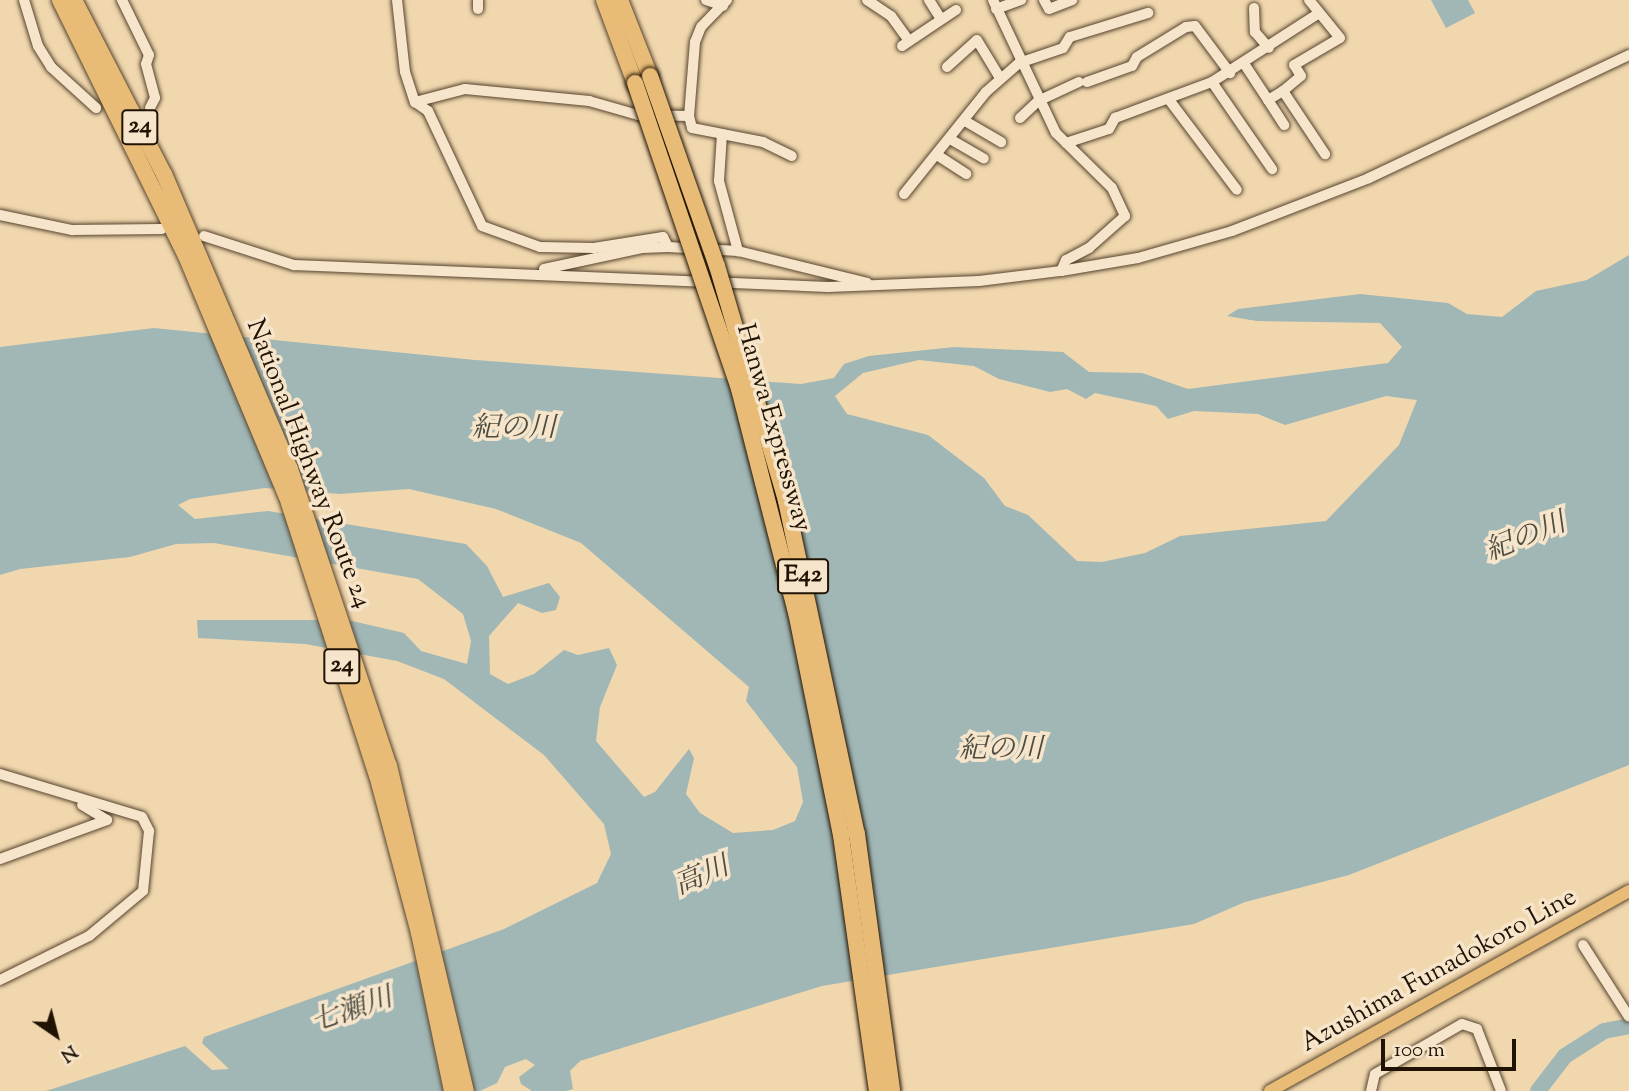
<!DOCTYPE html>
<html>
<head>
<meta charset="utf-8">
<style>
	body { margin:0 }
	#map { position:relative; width:1629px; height:1091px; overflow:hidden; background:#f1d7ae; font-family:"Sorts Mill Goudy","Noto Serif JP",serif }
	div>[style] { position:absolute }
	.water>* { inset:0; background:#a0b7b6 }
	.river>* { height:16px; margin:-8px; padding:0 8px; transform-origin:8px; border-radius:8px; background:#a0b7b6 }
	.roads { filter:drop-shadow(0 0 2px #55442e) drop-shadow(0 0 2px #55442e) }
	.minor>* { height:10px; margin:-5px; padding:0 5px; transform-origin:5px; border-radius:5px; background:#f6e5ca }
	.major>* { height:12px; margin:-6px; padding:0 6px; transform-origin:6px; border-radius:6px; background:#e8bc77 }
	.highway>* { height:16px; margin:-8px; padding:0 8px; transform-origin:8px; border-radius:8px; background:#e8bc77 }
	.bridges { filter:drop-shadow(0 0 2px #211303) drop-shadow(0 0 2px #211303) }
	.highway-bridge>* { height:16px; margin:-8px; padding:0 8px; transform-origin:8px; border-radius:8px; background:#e8bc77 }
	span { translate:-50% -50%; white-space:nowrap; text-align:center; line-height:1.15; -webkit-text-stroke:7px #f6e5ca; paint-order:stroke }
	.shield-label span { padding:2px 5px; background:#f6e5ca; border:2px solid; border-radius:5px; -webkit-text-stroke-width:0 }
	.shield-label { font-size:24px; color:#211303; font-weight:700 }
	.street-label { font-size:26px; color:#211303 }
	.water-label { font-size:28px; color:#4d4c42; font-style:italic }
	.north { position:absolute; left:21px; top:1000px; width:70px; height:70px; -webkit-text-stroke:5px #f6e5ca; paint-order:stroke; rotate:145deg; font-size:19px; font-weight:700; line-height:28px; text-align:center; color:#211303 }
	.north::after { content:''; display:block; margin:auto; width:24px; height:32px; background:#211303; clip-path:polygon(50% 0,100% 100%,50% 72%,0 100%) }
	.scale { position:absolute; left:1381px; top:1039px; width:135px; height:32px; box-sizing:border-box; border:4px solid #211303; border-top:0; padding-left:9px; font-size:21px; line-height:24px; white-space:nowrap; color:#211303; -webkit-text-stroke:5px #f6e5ca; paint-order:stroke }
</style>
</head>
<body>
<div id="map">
	<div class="water">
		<i style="clip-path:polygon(1431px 0,1468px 0,1475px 13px,1446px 28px)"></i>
		<i style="clip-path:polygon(evenodd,1629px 255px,1629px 765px,1349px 875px,1245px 902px,1194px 924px,822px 986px,580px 1061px,570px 1071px,573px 1089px,566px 1091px,532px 1091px,521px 1084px,519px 1077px,535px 1065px,526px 1059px,505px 1067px,497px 1083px,480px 1091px,46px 1091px,185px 1046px,212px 1070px,229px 1069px,202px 1043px,204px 1037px,504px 929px,597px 883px,611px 854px,604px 824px,544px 755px,444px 679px,397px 661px,305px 644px,198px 638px,197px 620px,348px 620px,404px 633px,421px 651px,467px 664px,471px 641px,463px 614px,418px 579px,214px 543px,176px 544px,130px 557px,20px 569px,0 575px,0 347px,154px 328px,475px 360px,801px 384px,834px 378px,844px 364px,869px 356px,954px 347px,1063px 352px,1089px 372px,1142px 373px,1188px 389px,1388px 363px,1402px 347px,1380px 323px,1257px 321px,1227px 316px,1238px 309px,1360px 294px,1448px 303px,1467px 314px,1502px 317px,1536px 291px,1587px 280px,1629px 255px,919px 360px,974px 366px,999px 379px,1050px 392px,1067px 389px,1086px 399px,1095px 393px,1156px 406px,1168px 419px,1194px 411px,1258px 414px,1285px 425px,1386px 396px,1417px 400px,1399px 445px,1326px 521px,1180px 536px,1145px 553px,1102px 562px,1077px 561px,1028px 515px,1005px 506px,984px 478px,928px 435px,847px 414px,835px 396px,863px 373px,919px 360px,1629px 255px,265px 488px,340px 494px,409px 489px,496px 509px,581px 543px,749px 687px,746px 701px,797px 767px,803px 802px,795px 821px,773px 830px,733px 833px,700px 813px,686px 794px,694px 758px,689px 749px,655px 792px,644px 797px,596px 741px,600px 707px,617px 665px,609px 648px,578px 655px,564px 650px,534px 674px,508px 684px,490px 674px,489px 636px,518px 603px,542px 613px,556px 610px,560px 597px,549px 583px,503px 597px,487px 566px,466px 544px,268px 511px,195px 519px,178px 505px,190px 499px,265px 488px)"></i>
	</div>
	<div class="river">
		<i style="left:1538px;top:1091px;width:44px;rotate:-52.4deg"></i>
		<i style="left:1565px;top:1056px;width:46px;rotate:-32.7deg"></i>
		<i style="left:1604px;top:1031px;width:25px;rotate:-11deg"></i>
	</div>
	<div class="roads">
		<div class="minor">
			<i style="left:24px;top:0;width:48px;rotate:73.1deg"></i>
			<i style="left:38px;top:46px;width:25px;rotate:58deg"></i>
			<i style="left:51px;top:67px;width:61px;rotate:42.3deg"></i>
			<i style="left:122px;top:0;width:61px;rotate:63.9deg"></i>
			<i style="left:149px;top:55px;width:9px;rotate:108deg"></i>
			<i style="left:146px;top:64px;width:35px;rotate:75deg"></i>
			<i style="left:155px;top:98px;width:11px;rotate:117deg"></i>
			<i style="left:397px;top:0;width:72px;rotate:83.7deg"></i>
			<i style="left:405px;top:72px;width:32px;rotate:72deg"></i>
			<i style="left:415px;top:102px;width:16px;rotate:35deg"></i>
			<i style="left:428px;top:111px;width:127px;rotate:64.8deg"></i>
			<i style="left:482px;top:226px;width:62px;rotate:19.9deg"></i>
			<i style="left:540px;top:247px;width:54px;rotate:1.1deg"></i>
			<i style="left:594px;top:248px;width:70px;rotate:-9.1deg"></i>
			<i style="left:663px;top:237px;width:11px;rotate:63deg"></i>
			<i style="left:478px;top:0;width:9px;rotate:90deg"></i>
			<i style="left:706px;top:0;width:18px;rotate:19deg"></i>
			<i style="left:727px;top:0;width:37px;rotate:134deg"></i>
			<i style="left:701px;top:27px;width:16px;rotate:112deg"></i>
			<i style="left:695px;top:42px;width:74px;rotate:94.6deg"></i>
			<i style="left:689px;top:116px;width:12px;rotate:76deg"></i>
			<i style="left:692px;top:128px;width:31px;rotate:11deg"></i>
			<i style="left:722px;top:134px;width:47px;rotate:93.7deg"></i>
			<i style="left:719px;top:181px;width:73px;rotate:74.8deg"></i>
			<i style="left:867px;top:0;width:29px;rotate:34deg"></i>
			<i style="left:891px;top:16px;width:31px;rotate:54deg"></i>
			<i style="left:929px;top:0;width:22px;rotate:58deg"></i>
			<i style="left:993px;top:0;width:147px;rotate:64.7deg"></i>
			<i style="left:1056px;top:133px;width:78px;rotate:44.5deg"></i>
			<i style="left:1112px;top:188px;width:31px;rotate:65deg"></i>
			<i style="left:1125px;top:216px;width:48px;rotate:138.4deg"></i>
			<i style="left:1089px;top:248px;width:26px;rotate:152deg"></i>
			<i style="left:1066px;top:260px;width:12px;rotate:114deg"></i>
			<i style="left:1044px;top:0;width:10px;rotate:61deg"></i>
			<i style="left:1049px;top:9px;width:25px;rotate:-21deg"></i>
			<i style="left:1254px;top:8px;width:24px;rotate:88deg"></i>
			<i style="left:1255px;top:32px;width:21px;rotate:49deg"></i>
			<i style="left:996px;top:9px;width:27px;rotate:-20deg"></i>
			<i style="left:902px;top:46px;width:65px;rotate:-33.7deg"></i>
			<i style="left:1245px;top:65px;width:42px;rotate:56.7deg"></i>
			<i style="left:1268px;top:100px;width:17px;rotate:-31deg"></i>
			<i style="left:1283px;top:91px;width:76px;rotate:56.3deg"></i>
			<i style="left:947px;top:67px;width:40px;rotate:-42deg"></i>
			<i style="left:977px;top:40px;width:44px;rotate:58.8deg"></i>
			<i style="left:1087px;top:82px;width:48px;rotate:-19.6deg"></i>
			<i style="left:1132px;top:66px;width:10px;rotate:-61deg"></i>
			<i style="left:1137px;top:57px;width:57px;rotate:-31.5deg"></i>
			<i style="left:1186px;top:27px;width:9px;rotate:-6deg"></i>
			<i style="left:1195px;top:26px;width:59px;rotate:53.3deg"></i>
			<i style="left:1212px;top:82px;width:106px;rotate:55.4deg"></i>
			<i style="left:1283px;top:91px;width:23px;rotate:-40deg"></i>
			<i style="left:1301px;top:76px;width:13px;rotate:-122deg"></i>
			<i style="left:1294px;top:65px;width:53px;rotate:-30.4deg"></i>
			<i style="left:1340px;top:38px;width:49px;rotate:-129.2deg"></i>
			<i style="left:1268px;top:100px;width:30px;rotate:57deg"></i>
			<i style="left:1170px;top:101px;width:111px;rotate:53deg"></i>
			<i style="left:415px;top:102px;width:52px;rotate:-14.6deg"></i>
			<i style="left:465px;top:89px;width:125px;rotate:5.5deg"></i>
			<i style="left:589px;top:101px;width:51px;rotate:15.9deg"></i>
			<i style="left:638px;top:115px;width:51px;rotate:1.1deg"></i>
			<i style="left:1020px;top:118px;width:25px;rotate:-43deg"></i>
			<i style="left:1038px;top:101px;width:45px;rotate:-24.9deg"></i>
			<i style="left:965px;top:121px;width:42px;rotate:30.3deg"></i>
			<i style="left:722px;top:134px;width:42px;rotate:11deg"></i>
			<i style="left:763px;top:142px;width:32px;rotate:26deg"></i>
			<i style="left:950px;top:139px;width:39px;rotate:30deg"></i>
			<i style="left:1066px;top:143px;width:45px;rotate:-18deg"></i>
			<i style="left:1109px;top:129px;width:13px;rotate:-61deg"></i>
			<i style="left:1115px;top:118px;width:103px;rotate:-20.4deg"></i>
			<i style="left:1212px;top:82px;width:127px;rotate:-32.8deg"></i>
			<i style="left:937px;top:155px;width:35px;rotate:33deg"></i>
			<i style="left:904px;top:194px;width:131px;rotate:-51.2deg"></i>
			<i style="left:986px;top:92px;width:44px;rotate:-41.3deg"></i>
			<i style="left:1019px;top:63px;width:46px;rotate:-18.8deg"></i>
			<i style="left:1063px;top:48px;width:13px;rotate:-58deg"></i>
			<i style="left:1070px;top:37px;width:82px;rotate:-17.1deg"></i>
			<i style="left:0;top:215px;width:74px;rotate:11.8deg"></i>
			<i style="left:72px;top:230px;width:90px;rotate:-0.6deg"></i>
			<i style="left:204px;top:236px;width:95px;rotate:17.9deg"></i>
			<i style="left:294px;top:265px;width:534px;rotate:2.36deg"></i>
			<i style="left:828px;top:287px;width:151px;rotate:-2.3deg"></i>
			<i style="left:979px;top:281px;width:83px;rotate:-7deg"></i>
			<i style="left:1061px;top:271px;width:78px;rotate:-9.6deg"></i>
			<i style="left:1138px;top:258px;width:98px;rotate:-16deg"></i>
			<i style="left:1232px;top:231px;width:147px;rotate:-21.1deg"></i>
			<i style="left:1369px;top:178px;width:288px;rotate:-25.3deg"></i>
			<i style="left:544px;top:269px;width:100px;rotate:-12.1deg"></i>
			<i style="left:642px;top:248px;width:26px;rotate:-2deg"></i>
			<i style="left:668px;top:247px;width:70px;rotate:3.3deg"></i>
			<i style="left:738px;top:251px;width:133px;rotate:13.9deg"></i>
			<i style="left:0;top:774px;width:148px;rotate:16.8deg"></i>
			<i style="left:142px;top:817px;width:16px;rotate:63deg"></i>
			<i style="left:149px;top:831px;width:60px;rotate:95.7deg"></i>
			<i style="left:143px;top:891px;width:70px;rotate:140.2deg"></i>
			<i style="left:89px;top:936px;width:99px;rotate:153.7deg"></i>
			<i style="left:0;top:859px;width:114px;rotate:-20deg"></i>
			<i style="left:107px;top:820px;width:29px;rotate:-149deg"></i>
			<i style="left:1583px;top:945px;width:85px;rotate:57.4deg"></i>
			<i style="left:1371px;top:1091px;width:17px;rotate:-77deg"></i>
			<i style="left:1375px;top:1074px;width:100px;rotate:-29.9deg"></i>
			<i style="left:1462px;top:1024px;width:16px;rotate:18deg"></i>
			<i style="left:1477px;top:1029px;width:66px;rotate:68.8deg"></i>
		</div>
		<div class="major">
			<i style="left:1270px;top:1091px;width:411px;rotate:-29.1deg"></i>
		</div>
		<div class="highway">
			<i style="left:60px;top:0;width:285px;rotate:63.8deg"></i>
			<i style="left:186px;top:256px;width:261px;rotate:67.3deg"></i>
			<i style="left:287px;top:497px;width:292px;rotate:72.1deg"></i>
			<i style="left:377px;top:775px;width:163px;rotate:75.1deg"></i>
			<i style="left:419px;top:933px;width:161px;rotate:78.2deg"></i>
			<i style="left:74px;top:0;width:196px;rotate:62.7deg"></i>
			<i style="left:164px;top:174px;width:321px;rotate:66.9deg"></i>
			<i style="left:290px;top:469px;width:313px;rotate:71.6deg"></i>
			<i style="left:389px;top:766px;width:334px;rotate:76.7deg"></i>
			<i style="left:604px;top:0;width:89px;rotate:69.5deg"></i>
			<i style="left:620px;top:0;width:82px;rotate:68.5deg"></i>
		</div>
	</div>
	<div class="bridges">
		<div class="highway-bridge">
			<i style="left:650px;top:76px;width:201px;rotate:70.6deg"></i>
			<i style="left:717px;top:266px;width:245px;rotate:73.6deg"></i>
			<i style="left:786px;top:501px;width:340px;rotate:78deg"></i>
			<i style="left:857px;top:834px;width:259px;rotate:82.2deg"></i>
			<i style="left:635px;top:83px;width:323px;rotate:71.2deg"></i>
			<i style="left:739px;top:389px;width:230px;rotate:75.7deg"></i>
			<i style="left:796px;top:612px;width:227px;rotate:78.6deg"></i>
			<i style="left:841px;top:835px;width:259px;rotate:82deg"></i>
		</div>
	</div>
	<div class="shield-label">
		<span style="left:140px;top:127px">24</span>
		<span style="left:803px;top:576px">E42</span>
		<span style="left:342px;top:666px">24</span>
	</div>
	<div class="street-label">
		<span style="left:773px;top:428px;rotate:74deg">Hanwa Expressway</span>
		<span style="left:308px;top:464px;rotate:69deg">National Highway Route 24</span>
		<span style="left:1439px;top:971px;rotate:-29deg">Azushima Funadokoro Line</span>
	</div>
	<div class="water-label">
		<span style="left:514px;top:429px">紀の川</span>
		<span style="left:1526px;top:538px;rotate:-22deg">紀の川</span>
		<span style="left:1001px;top:750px">紀の川</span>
		<span style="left:702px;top:877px;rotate:-23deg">高川</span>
		<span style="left:352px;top:1011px;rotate:-19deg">七瀬川</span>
	</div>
	<div class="north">N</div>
	<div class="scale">100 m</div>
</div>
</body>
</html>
